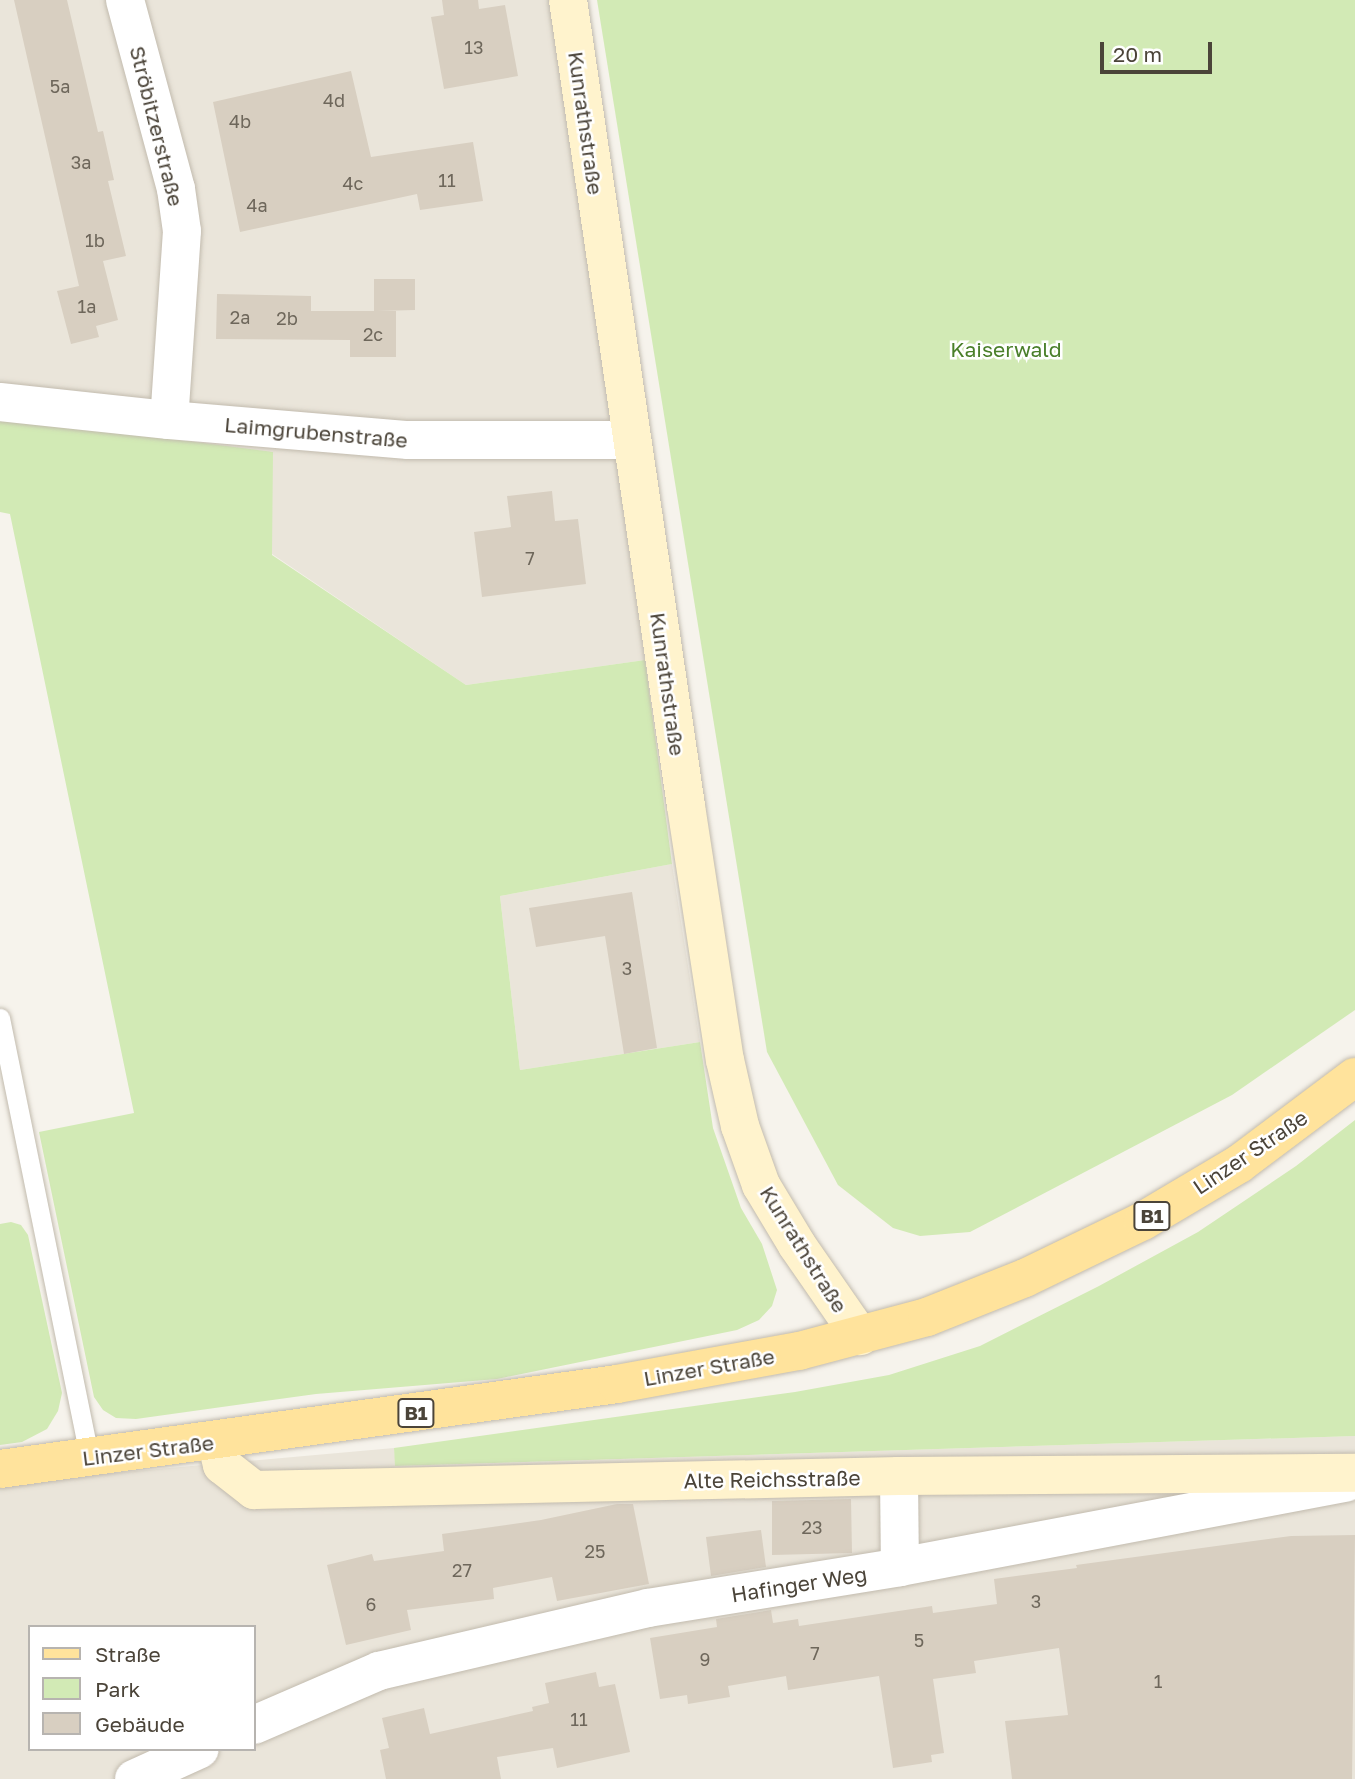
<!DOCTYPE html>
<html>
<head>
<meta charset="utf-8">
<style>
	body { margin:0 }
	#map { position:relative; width:1355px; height:1779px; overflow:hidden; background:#f6f3ec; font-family:"Golos Text",sans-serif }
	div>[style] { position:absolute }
	.residential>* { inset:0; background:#eae5da }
	.green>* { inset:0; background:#d2eab5 }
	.building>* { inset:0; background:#d8cfc1 }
	.roads { filter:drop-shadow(0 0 2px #c2bbae) drop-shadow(0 0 2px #c2bbae) }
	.lane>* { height:19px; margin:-9.5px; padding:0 9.5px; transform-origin:9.5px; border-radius:9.5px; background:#fff }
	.street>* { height:38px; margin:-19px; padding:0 19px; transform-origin:19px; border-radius:19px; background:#fff }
	.secondary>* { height:38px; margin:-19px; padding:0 19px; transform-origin:19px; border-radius:19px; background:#fff3cd }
	.primary>* { height:38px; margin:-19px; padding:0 19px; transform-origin:19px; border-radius:19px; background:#ffe39c }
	span { translate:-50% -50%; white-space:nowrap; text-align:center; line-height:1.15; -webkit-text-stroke:5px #fff; paint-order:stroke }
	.number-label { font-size:18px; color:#6e675b }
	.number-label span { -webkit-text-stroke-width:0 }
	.shield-label span { padding:2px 5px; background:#fff; border:2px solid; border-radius:5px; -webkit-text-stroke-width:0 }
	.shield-label { font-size:19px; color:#4b4439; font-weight:700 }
	.street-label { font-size:21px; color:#4b4439 }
	.park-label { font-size:21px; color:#4a7f2a }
	.legend { position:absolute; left:28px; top:1625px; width:228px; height:126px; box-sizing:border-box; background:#fff; border:2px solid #b7b4b0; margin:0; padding:9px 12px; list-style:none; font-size:21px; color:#4b4439 }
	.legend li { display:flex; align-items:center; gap:14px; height:35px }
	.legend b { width:35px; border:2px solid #b7b4b0 }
	.scale { position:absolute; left:1100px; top:42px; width:112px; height:32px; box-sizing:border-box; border:4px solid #4b4439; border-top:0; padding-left:9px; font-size:21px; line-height:24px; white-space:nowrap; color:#4b4439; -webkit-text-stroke:5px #fff; paint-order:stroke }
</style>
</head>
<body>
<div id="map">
	<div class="residential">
		<i style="clip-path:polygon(0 0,549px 0,645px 660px,466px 685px,272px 554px,0 417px)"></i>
		<i style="clip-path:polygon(672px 864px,700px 1042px,520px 1070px,500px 896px)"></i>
		<i style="clip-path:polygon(evenodd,1355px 1436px,1355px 1779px,0 1779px,0 1487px,91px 1475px,394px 1448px,396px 1466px,1355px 1436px,30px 1627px,254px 1627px,254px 1749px,30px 1749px,30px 1627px)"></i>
	</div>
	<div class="green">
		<i style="clip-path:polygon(597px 0,1355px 0,1355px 1010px,1232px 1095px,970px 1232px,920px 1236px,893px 1228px,838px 1185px,767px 1052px)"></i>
		<i style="clip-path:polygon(0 417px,273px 452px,272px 555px,466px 685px,645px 660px,672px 864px,500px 896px,520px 1070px,700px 1042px,713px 1128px,741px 1208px,762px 1244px,777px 1290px,772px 1306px,759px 1320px,737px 1330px,497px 1379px,316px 1394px,136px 1419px,116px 1418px,103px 1410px,94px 1397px,39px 1132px,134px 1113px,10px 514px,0 512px)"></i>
		<i style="clip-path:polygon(1355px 1120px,1355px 1436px,395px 1466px,394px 1448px,795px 1392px,889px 1375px,980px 1346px,1099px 1286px,1198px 1232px,1296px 1166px)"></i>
		<i style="clip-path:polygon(11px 1222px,21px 1225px,28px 1235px,62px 1393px,58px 1411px,47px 1429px,22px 1442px,0 1445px,0 1224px)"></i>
	</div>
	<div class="building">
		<i style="clip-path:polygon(14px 0,67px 0,98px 132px,103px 131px,114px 180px,108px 181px,126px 256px,103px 261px,118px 320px,96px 326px,99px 337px,71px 344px,57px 291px,79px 286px)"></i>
		<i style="clip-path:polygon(442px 0,478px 0,479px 9px,505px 5px,518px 76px,444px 89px,431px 17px,444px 15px)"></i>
		<i style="clip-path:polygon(351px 71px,371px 157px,473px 142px,483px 201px,420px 210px,417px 194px,240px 232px,213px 102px)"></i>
		<i style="clip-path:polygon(374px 279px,415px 279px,415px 310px,377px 311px,396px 311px,396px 357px,350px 357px,350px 340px,216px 339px,217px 294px,311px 296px,311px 311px,374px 311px)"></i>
		<i style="clip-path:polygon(552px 491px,555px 521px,578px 519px,586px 584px,482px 597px,474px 532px,511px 527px,507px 496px)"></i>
		<i style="clip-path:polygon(632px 892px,657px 1048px,624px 1054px,605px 936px,536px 947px,529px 908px)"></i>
		<i style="clip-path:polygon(851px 1499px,852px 1553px,772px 1555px,772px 1501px)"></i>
		<i style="clip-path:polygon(617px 1504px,633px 1504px,649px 1584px,557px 1601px,552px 1577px,493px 1588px,494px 1599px,407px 1610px,411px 1630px,346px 1645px,327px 1565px,372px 1554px,374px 1561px,444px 1551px,442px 1534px,541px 1520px)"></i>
		<i style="clip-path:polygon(761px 1530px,766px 1567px,711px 1576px,706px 1537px)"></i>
		<i style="clip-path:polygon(1355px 1535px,1352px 1779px,1012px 1779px,1005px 1721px,1068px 1715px,1059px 1648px,974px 1661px,976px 1673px,933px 1679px,944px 1753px,931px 1755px,932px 1762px,893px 1768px,879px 1676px,788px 1690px,786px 1676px,728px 1686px,730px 1697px,688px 1704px,687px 1695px,660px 1699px,650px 1638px,717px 1627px,716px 1619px,771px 1610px,773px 1623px,798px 1619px,799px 1626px,932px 1606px,933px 1613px,997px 1604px,994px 1579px,1077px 1568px,1076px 1565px,1291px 1536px)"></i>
		<i style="clip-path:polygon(596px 1672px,599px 1687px,615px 1684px,630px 1752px,557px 1768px,553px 1748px,497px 1757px,501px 1779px,386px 1779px,380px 1750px,389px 1748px,382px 1718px,424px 1708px,430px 1734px,533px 1711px,532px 1707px,549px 1703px,545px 1683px)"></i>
	</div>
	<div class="roads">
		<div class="lane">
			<i style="left:0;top:1018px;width:448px;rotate:78.5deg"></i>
		</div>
		<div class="street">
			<i style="left:125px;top:0;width:196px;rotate:74.9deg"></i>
			<i style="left:176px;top:189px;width:42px;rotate:81.9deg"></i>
			<i style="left:182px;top:231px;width:189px;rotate:93.9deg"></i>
			<i style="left:0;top:402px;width:170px;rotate:6.1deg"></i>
			<i style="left:169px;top:420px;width:240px;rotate:4.8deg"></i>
			<i style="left:408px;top:440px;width:224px"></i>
			<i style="left:899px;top:1476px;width:91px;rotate:89.4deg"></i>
			<i style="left:254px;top:1725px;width:136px;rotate:-23.4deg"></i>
			<i style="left:379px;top:1671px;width:276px;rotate:-13.2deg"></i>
			<i style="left:648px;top:1608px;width:255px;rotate:-9.2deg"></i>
			<i style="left:900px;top:1567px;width:454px;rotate:-10.7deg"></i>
			<i style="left:134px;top:1779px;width:72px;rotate:-24.4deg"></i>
		</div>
		<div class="secondary">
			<i style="left:568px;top:0;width:815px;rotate:81.67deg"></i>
			<i style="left:686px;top:806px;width:257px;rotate:81.3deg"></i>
			<i style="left:725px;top:1060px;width:68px;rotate:77.2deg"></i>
			<i style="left:740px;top:1126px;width:63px;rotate:70.4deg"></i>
			<i style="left:761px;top:1185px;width:70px;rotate:59deg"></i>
			<i style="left:797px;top:1245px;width:111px;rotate:55.3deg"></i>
			<i style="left:216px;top:1441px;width:25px;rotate:76deg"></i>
			<i style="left:222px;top:1465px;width:41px;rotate:38deg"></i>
			<i style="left:254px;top:1490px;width:645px;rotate:-1.24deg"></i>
			<i style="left:899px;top:1476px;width:456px;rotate:-0.4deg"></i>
		</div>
		<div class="primary">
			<i style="left:0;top:1469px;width:623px;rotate:-7.84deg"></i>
			<i style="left:617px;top:1384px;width:185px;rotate:-10.3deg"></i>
			<i style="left:799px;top:1351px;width:132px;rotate:-14.9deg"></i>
			<i style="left:927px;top:1317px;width:105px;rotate:-21.7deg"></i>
			<i style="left:1025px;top:1278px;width:131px;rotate:-25.8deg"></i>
			<i style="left:1143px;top:1221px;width:112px;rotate:-30.7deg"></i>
			<i style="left:1239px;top:1164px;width:145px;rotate:-36.9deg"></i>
		</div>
	</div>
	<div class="number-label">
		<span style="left:474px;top:47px">13</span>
		<span style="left:60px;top:86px">5a</span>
		<span style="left:334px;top:100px">4d</span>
		<span style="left:240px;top:121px">4b</span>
		<span style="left:81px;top:162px">3a</span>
		<span style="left:447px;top:180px">11</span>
		<span style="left:353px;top:183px">4c</span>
		<span style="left:257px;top:205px">4a</span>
		<span style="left:95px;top:240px">1b</span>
		<span style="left:87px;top:306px">1a</span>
		<span style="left:240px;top:317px">2a</span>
		<span style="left:287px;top:318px">2b</span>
		<span style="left:373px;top:334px">2c</span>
		<span style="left:530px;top:558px">7</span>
		<span style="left:627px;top:968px">3</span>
		<span style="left:812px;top:1527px">23</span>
		<span style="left:595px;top:1551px">25</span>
		<span style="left:462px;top:1570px">27</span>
		<span style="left:1036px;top:1601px">3</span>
		<span style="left:371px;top:1604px">6</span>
		<span style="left:919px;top:1640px">5</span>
		<span style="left:815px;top:1653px">7</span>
		<span style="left:705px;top:1659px">9</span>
		<span style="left:1158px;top:1681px">1</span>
		<span style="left:579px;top:1719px">11</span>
	</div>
	<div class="shield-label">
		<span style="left:1152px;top:1216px">B1</span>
		<span style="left:416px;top:1413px">B1</span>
	</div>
	<div class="street-label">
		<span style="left:586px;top:123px;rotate:82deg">Kunrathstraße</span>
		<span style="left:157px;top:126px;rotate:76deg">Ströbitzerstraße</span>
		<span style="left:316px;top:432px;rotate:5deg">Laimgrubenstraße</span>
		<span style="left:668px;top:684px;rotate:82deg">Kunrathstraße</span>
		<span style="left:1250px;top:1152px;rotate:-34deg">Linzer Straße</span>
		<span style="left:804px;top:1249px;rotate:58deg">Kunrathstraße</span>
		<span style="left:709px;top:1367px;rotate:-10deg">Linzer Straße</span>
		<span style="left:148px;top:1450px;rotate:-7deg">Linzer Straße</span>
		<span style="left:772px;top:1479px;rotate:-1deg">Alte Reichsstraße</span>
		<span style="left:799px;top:1584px;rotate:-9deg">Hafinger Weg</span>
	</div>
	<div class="park-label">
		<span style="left:1006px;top:349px">Kaiserwald</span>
	</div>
	<ul class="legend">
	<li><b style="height:9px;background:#ffe39c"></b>Straße</li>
	<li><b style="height:19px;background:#d2eab5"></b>Park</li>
	<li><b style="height:19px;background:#d8cfc1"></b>Gebäude</li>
	</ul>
	<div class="scale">20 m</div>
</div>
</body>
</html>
